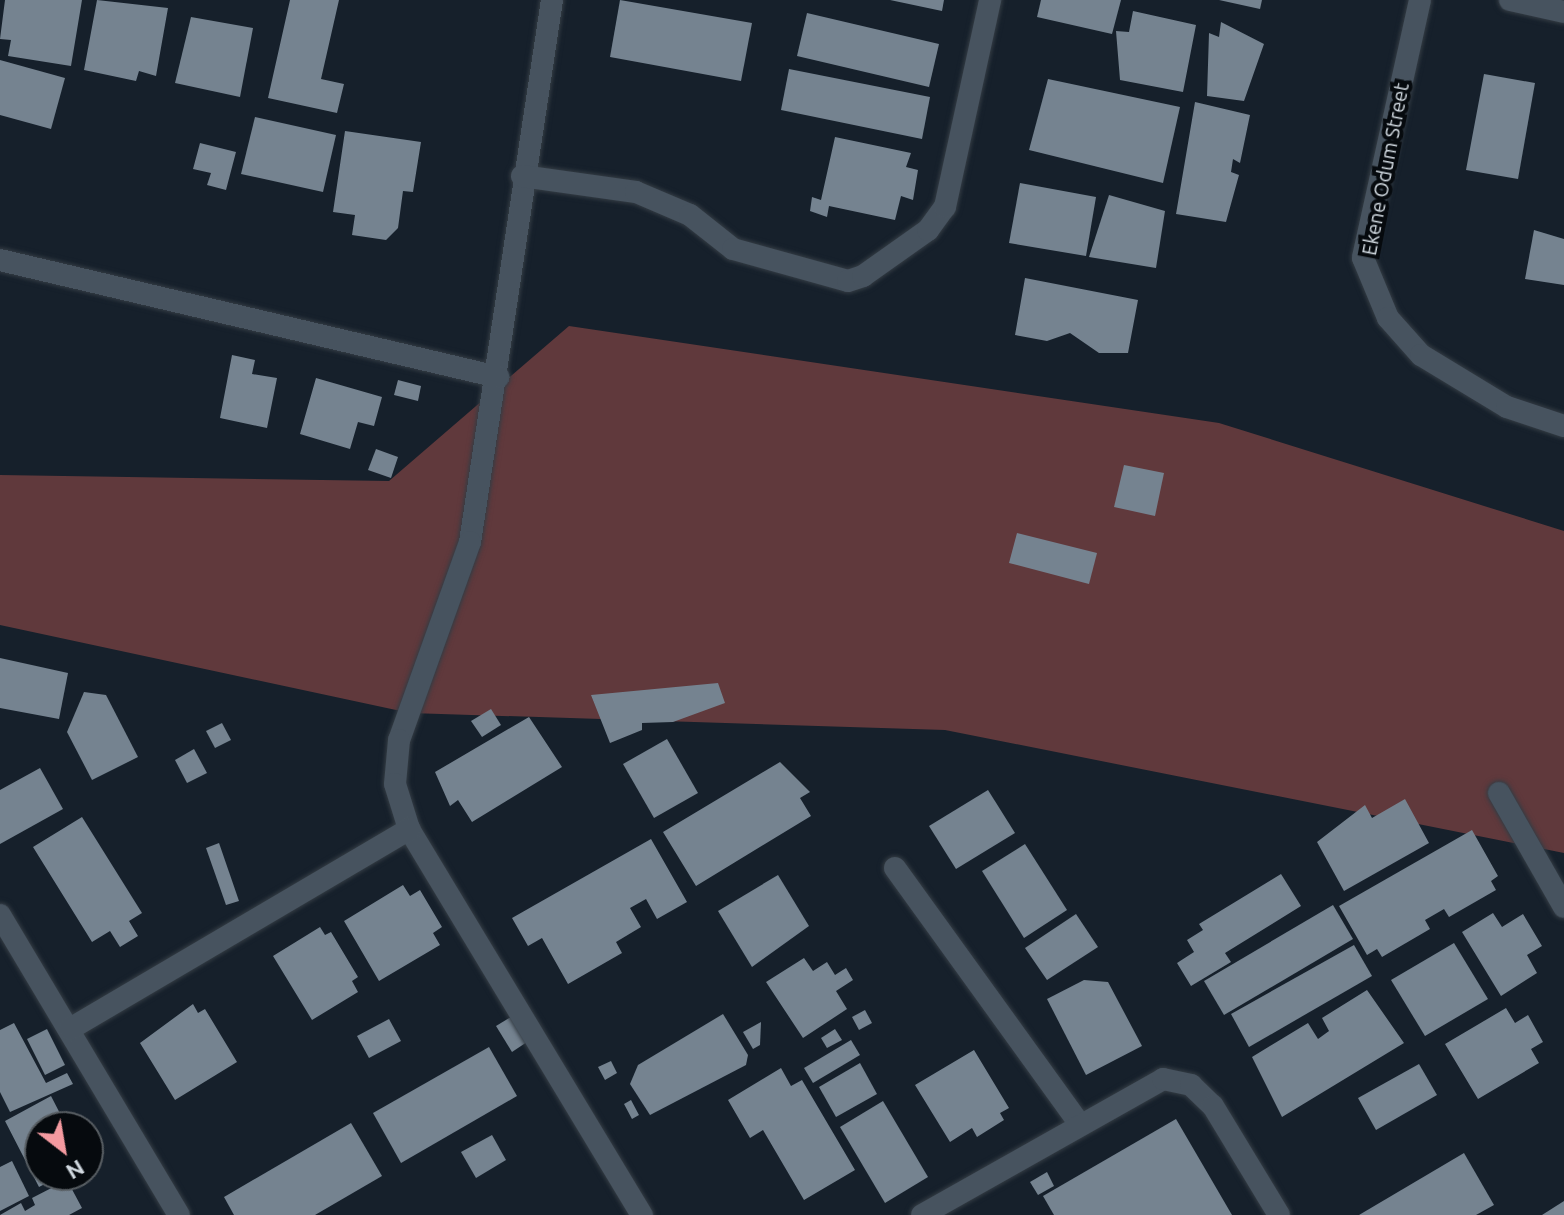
<!DOCTYPE html>
<html>
<head>
<meta charset="utf-8">
<style>
	body { margin:0 }
	#map { position:relative; width:1564px; height:1215px; overflow:hidden; background:#16202b; font-family:Ubuntu,sans-serif }
	div>[style] { position:absolute }
	.forest>* { inset:0; background:#60393c }
	.building>* { inset:0; background:#758390 }
	.roads { filter:drop-shadow(0 0 2px #343c44) drop-shadow(0 0 2px #343c44) }
	.minor>* { height:22px; margin:-11px; padding:0 11px; transform-origin:11px; border-radius:11px; background:#47535f }
	span { translate:-50% -50%; white-space:nowrap; text-align:center; line-height:1.15; -webkit-text-stroke:8px #060a0e; paint-order:stroke }
	.street-label { font-size:20px; color:#d1d9e0 }
	.north { position:absolute; left:24px; top:1111px; width:80px; height:80px; box-sizing:border-box; background:#060a0e; border:2px solid #575d62; border-radius:50%; rotate:149deg; font-size:22px; font-weight:700; line-height:32px; text-align:center; color:#d1d9e0 }
	.north::after { content:''; display:block; margin:auto; width:28px; height:36px; background:#f49aa0; clip-path:polygon(50% 0,100% 100%,50% 72%,0 100%) }
</style>
</head>
<body>
<div id="map">
	<div class="forest">
		<i style="clip-path:polygon(569px 326px,1219px 423px,1564px 531px,1564px 853px,945px 730px,410px 713px,0 625px,0 475px,389px 481px)"></i>
	</div>
	<div class="building">
		<i style="clip-path:polygon(5px 0,82px 0,71px 66px,8px 56px,11px 40px,0 39px)"></i>
		<i style="clip-path:polygon(97px 0,168px 8px,156px 76px,139px 71px,136px 81px,84px 70px)"></i>
		<i style="clip-path:polygon(290px 0,339px 0,321px 79px,344px 84px,337px 113px,268px 98px)"></i>
		<i style="clip-path:polygon(620px 0,752px 23px,741px 81px,610px 57px)"></i>
		<i style="clip-path:polygon(890px 0,944px 0,942px 11px)"></i>
		<i style="clip-path:polygon(1041px 0,1121px 0,1112px 34px,1037px 17px)"></i>
		<i style="clip-path:polygon(1219px 0,1262px 0,1260px 9px)"></i>
		<i style="clip-path:polygon(1133px 11px,1196px 25px,1183px 92px,1120px 80px,1116px 31px,1129px 32px)"></i>
		<i style="clip-path:polygon(807px 13px,939px 44px,929px 87px,797px 56px)"></i>
		<i style="clip-path:polygon(191px 17px,253px 28px,240px 97px,175px 83px)"></i>
		<i style="clip-path:polygon(1221px 22px,1264px 44px,1244px 101px,1207px 96px,1209px 33px,1219px 37px)"></i>
		<i style="clip-path:polygon(0 60px,65px 78px,51px 129px,0 115px)"></i>
		<i style="clip-path:polygon(789px 69px,930px 97px,922px 139px,781px 110px)"></i>
		<i style="clip-path:polygon(1484px 74px,1535px 83px,1518px 179px,1466px 170px)"></i>
		<i style="clip-path:polygon(1048px 79px,1180px 107px,1163px 183px,1029px 150px)"></i>
		<i style="clip-path:polygon(1195px 102px,1250px 115px,1240px 163px,1233px 159px,1231px 172px,1239px 175px,1226px 222px,1176px 214px)"></i>
		<i style="clip-path:polygon(255px 117px,336px 135px,323px 192px,241px 174px)"></i>
		<i style="clip-path:polygon(345px 131px,421px 142px,413px 192px,403px 191px,398px 228px,386px 240px,352px 235px,355px 215px,333px 212px)"></i>
		<i style="clip-path:polygon(835px 137px,911px 153px,906px 167px,918px 170px,913px 200px,901px 196px,895px 220px,829px 206px,827px 217px,810px 211px,812px 197px,821px 200px)"></i>
		<i style="clip-path:polygon(200px 143px,236px 152px,226px 190px,207px 185px,211px 173px,193px 169px)"></i>
		<i style="clip-path:polygon(1020px 183px,1096px 197px,1086px 256px,1009px 243px)"></i>
		<i style="clip-path:polygon(1109px 195px,1165px 211px,1156px 268px,1089px 257px)"></i>
		<i style="clip-path:polygon(1534px 230px,1564px 239px,1564px 285px,1525px 279px)"></i>
		<i style="clip-path:polygon(1025px 278px,1138px 300px,1128px 353px,1099px 353px,1070px 333px,1047px 341px,1015px 335px)"></i>
		<i style="clip-path:polygon(232px 355px,255px 360px,252px 374px,277px 378px,267px 428px,220px 418px)"></i>
		<i style="clip-path:polygon(316px 378px,382px 397px,374px 426px,358px 422px,350px 449px,300px 434px)"></i>
		<i style="clip-path:polygon(398px 380px,421px 386px,418px 401px,394px 395px)"></i>
		<i style="clip-path:polygon(376px 449px,398px 457px,391px 478px,368px 470px)"></i>
		<i style="clip-path:polygon(1124px 465px,1164px 473px,1155px 516px,1114px 507px)"></i>
		<i style="clip-path:polygon(1017px 533px,1097px 553px,1089px 584px,1009px 563px)"></i>
		<i style="clip-path:polygon(0 658px,68px 673px,59px 719px,0 708px)"></i>
		<i style="clip-path:polygon(718px 683px,725px 703px,673px 722px,642px 723px,642px 730px,610px 743px,591px 695px)"></i>
		<i style="clip-path:polygon(84px 692px,106px 695px,138px 757px,92px 780px,67px 732px)"></i>
		<i style="clip-path:polygon(491px 709px,501px 725px,482px 737px,471px 721px)"></i>
		<i style="clip-path:polygon(529px 717px,562px 767px,472px 822px,458px 800px,450px 806px,435px 772px)"></i>
		<i style="clip-path:polygon(222px 723px,231px 740px,215px 748px,206px 731px)"></i>
		<i style="clip-path:polygon(667px 739px,698px 793px,654px 818px,623px 764px)"></i>
		<i style="clip-path:polygon(194px 749px,207px 773px,187px 783px,175px 760px)"></i>
		<i style="clip-path:polygon(780px 762px,810px 792px,800px 798px,811px 816px,696px 886px,663px 832px)"></i>
		<i style="clip-path:polygon(40px 768px,63px 809px,0 844px,0 790px)"></i>
		<i style="clip-path:polygon(988px 790px,1015px 833px,956px 869px,929px 826px)"></i>
		<i style="clip-path:polygon(1405px 799px,1429px 843px,1344px 891px,1317px 842px,1365px 805px,1372px 818px)"></i>
		<i style="clip-path:polygon(82px 817px,142px 913px,129px 921px,138px 936px,120px 947px,110px 931px,92px 942px,33px 847px)"></i>
		<i style="clip-path:polygon(1472px 830px,1498px 876px,1491px 881px,1496px 890px,1449px 917px,1444px 909px,1425px 920px,1430px 929px,1382px 957px,1377px 949px,1367px 955px,1339px 906px)"></i>
		<i style="clip-path:polygon(651px 839px,687px 902px,657px 919px,646px 899px,630px 908px,641px 927px,616px 942px,622px 953px,568px 984px,542px 938px,528px 946px,512px 918px)"></i>
		<i style="clip-path:polygon(219px 843px,239px 901px,226px 905px,206px 848px)"></i>
		<i style="clip-path:polygon(1025px 844px,1067px 910px,1024px 938px,982px 871px)"></i>
		<i style="clip-path:polygon(1281px 874px,1301px 906px,1225px 953px,1231px 962px,1191px 986px,1177px 963px,1194px 952px,1187px 940px,1203px 930px,1199px 924px)"></i>
		<i style="clip-path:polygon(778px 875px,809px 926px,752px 967px,718px 911px)"></i>
		<i style="clip-path:polygon(403px 885px,410px 896px,420px 890px,442px 927px,433px 933px,440px 945px,379px 981px,344px 921px)"></i>
		<i style="clip-path:polygon(1333px 905px,1353px 939px,1224px 1015px,1204px 981px)"></i>
		<i style="clip-path:polygon(1493px 913px,1502px 927px,1523px 914px,1542px 946px,1527px 955px,1537px 973px,1501px 996px,1462px 932px)"></i>
		<i style="clip-path:polygon(1076px 914px,1098px 947px,1047px 980px,1025px 948px)"></i>
		<i style="clip-path:polygon(320px 927px,325px 935px,331px 932px,358px 977px,352px 981px,358px 992px,312px 1020px,273px 956px)"></i>
		<i style="clip-path:polygon(1454px 943px,1488px 999px,1425px 1036px,1391px 980px)"></i>
		<i style="clip-path:polygon(1354px 945px,1372px 976px,1249px 1047px,1231px 1014px)"></i>
		<i style="clip-path:polygon(804px 958px,813px 971px,827px 962px,835px 975px,846px 968px,853px 980px,836px 991px,847px 1009px,803px 1038px,766px 982px)"></i>
		<i style="clip-path:polygon(1084px 980px,1108px 982px,1142px 1046px,1086px 1075px,1047px 999px)"></i>
		<i style="clip-path:polygon(1367px 990px,1404px 1043px,1282px 1117px,1252px 1057px,1308px 1023px,1318px 1039px,1329px 1031px,1322px 1018px)"></i>
		<i style="clip-path:polygon(193px 1004px,198px 1013px,205px 1009px,237px 1062px,175px 1100px,140px 1043px)"></i>
		<i style="clip-path:polygon(1506px 1008px,1515px 1023px,1528px 1015px,1543px 1042px,1531px 1049px,1539px 1063px,1478px 1099px,1445px 1044px)"></i>
		<i style="clip-path:polygon(865px 1010px,872px 1023px,859px 1030px,852px 1017px)"></i>
		<i style="clip-path:polygon(723px 1014px,748px 1055px,746px 1065px,650px 1115px,630px 1084px,638px 1065px)"></i>
		<i style="clip-path:polygon(511px 1017px,527px 1042px,512px 1052px,496px 1026px)"></i>
		<i style="clip-path:polygon(389px 1019px,401px 1041px,369px 1058px,357px 1036px)"></i>
		<i style="clip-path:polygon(761px 1022px,760px 1045px,753px 1049px,743px 1032px)"></i>
		<i style="clip-path:polygon(14px 1023px,46px 1083px,67px 1073px,73px 1084px,10px 1112px,0 1092px,0 1030px)"></i>
		<i style="clip-path:polygon(47px 1029px,65px 1065px,45px 1075px,27px 1039px)"></i>
		<i style="clip-path:polygon(835px 1029px,842px 1040px,827px 1048px,821px 1038px)"></i>
		<i style="clip-path:polygon(851px 1040px,860px 1055px,813px 1083px,804px 1068px)"></i>
		<i style="clip-path:polygon(489px 1047px,517px 1096px,401px 1163px,373px 1113px)"></i>
		<i style="clip-path:polygon(974px 1050px,1009px 1108px,1000px 1113px,1004px 1120px,977px 1137px,972px 1128px,950px 1142px,915px 1085px)"></i>
		<i style="clip-path:polygon(611px 1061px,617px 1073px,605px 1080px,598px 1067px)"></i>
		<i style="clip-path:polygon(860px 1063px,877px 1094px,836px 1117px,819px 1087px)"></i>
		<i style="clip-path:polygon(1419px 1064px,1437px 1095px,1376px 1130px,1358px 1098px)"></i>
		<i style="clip-path:polygon(781px 1068px,791px 1086px,802px 1080px,855px 1170px,804px 1200px,763px 1130px,750px 1138px,728px 1100px)"></i>
		<i style="clip-path:polygon(51px 1096px,67px 1127px,40px 1127px,40px 1175px,62px 1175px,39px 1187px,5px 1121px)"></i>
		<i style="clip-path:polygon(631px 1100px,639px 1115px,632px 1119px,624px 1104px)"></i>
		<i style="clip-path:polygon(883px 1101px,928px 1177px,885px 1203px,840px 1127px)"></i>
		<i style="clip-path:polygon(1176px 1119px,1232px 1215px,1054px 1215px,1043px 1196px)"></i>
		<i style="clip-path:polygon(351px 1123px,382px 1176px,315px 1215px,234px 1215px,224px 1197px)"></i>
		<i style="clip-path:polygon(492px 1135px,506px 1160px,476px 1178px,461px 1152px)"></i>
		<i style="clip-path:polygon(1464px 1153px,1494px 1205px,1476px 1215px,1359px 1215px)"></i>
		<i style="clip-path:polygon(12px 1161px,29px 1196px,0 1211px,0 1167px)"></i>
		<i style="clip-path:polygon(1047px 1172px,1054px 1186px,1038px 1195px,1030px 1182px)"></i>
		<i style="clip-path:polygon(67px 1180px,82px 1208px,69px 1215px,0 1215px,21px 1203px,25px 1211px,35px 1205px,32px 1198px)"></i>
		<i style="clip-path:polygon(1564px 1201px,1564px 1215px,1542px 1215px)"></i>
	</div>
	<div class="roads">
		<div class="minor">
			<i style="left:552px;top:0;width:548px;rotate:98.6deg"></i>
			<i style="left:470px;top:542px;width:210px;rotate:109.7deg"></i>
			<i style="left:399px;top:740px;width:44px;rotate:95.2deg"></i>
			<i style="left:395px;top:784px;width:47px;rotate:72.7deg"></i>
			<i style="left:409px;top:829px;width:451px;rotate:58.9deg"></i>
			<i style="left:1420px;top:0;width:264px;rotate:102.5deg"></i>
			<i style="left:1363px;top:258px;width:65px;rotate:67.4deg"></i>
			<i style="left:1388px;top:318px;width:50px;rotate:48.3deg"></i>
			<i style="left:1421px;top:355px;width:100px;rotate:31.2deg"></i>
			<i style="left:1507px;top:407px;width:60px;rotate:18.4deg"></i>
			<i style="left:1510px;top:0;width:55px;rotate:12.5deg"></i>
			<i style="left:522px;top:176px;width:115px;rotate:8deg"></i>
			<i style="left:636px;top:192px;width:59px;rotate:23.1deg"></i>
			<i style="left:690px;top:215px;width:55px;rotate:38.3deg"></i>
			<i style="left:733px;top:249px;width:119px;rotate:15.5deg"></i>
			<i style="left:848px;top:281px;width:16px;rotate:-18deg"></i>
			<i style="left:863px;top:276px;width:80px;rotate:-35.3deg"></i>
			<i style="left:928px;top:230px;width:29px;rotate:-54deg"></i>
			<i style="left:945px;top:207px;width:212px;rotate:-77.7deg"></i>
			<i style="left:0;top:260px;width:512px;rotate:13.22deg"></i>
			<i style="left:1499px;top:793px;width:131px;rotate:60.3deg"></i>
			<i style="left:895px;top:868px;width:314px;rotate:54.2deg"></i>
			<i style="left:0;top:915px;width:349px;rotate:59.2deg"></i>
			<i style="left:70px;top:1029px;width:394px;rotate:-30.5deg"></i>
			<i style="left:922px;top:1215px;width:277px;rotate:-29.4deg"></i>
			<i style="left:1163px;top:1079px;width:29px;rotate:12deg"></i>
			<i style="left:1191px;top:1085px;width:30px;rotate:44deg"></i>
			<i style="left:1213px;top:1106px;width:127px;rotate:58.8deg"></i>
		</div>
	</div>
	<div class="street-label">
		<span style="left:1385px;top:169px;rotate:-79deg">Ekene Odum Street</span>
	</div>
	<div class="north">N</div>
</div>
</body>
</html>
